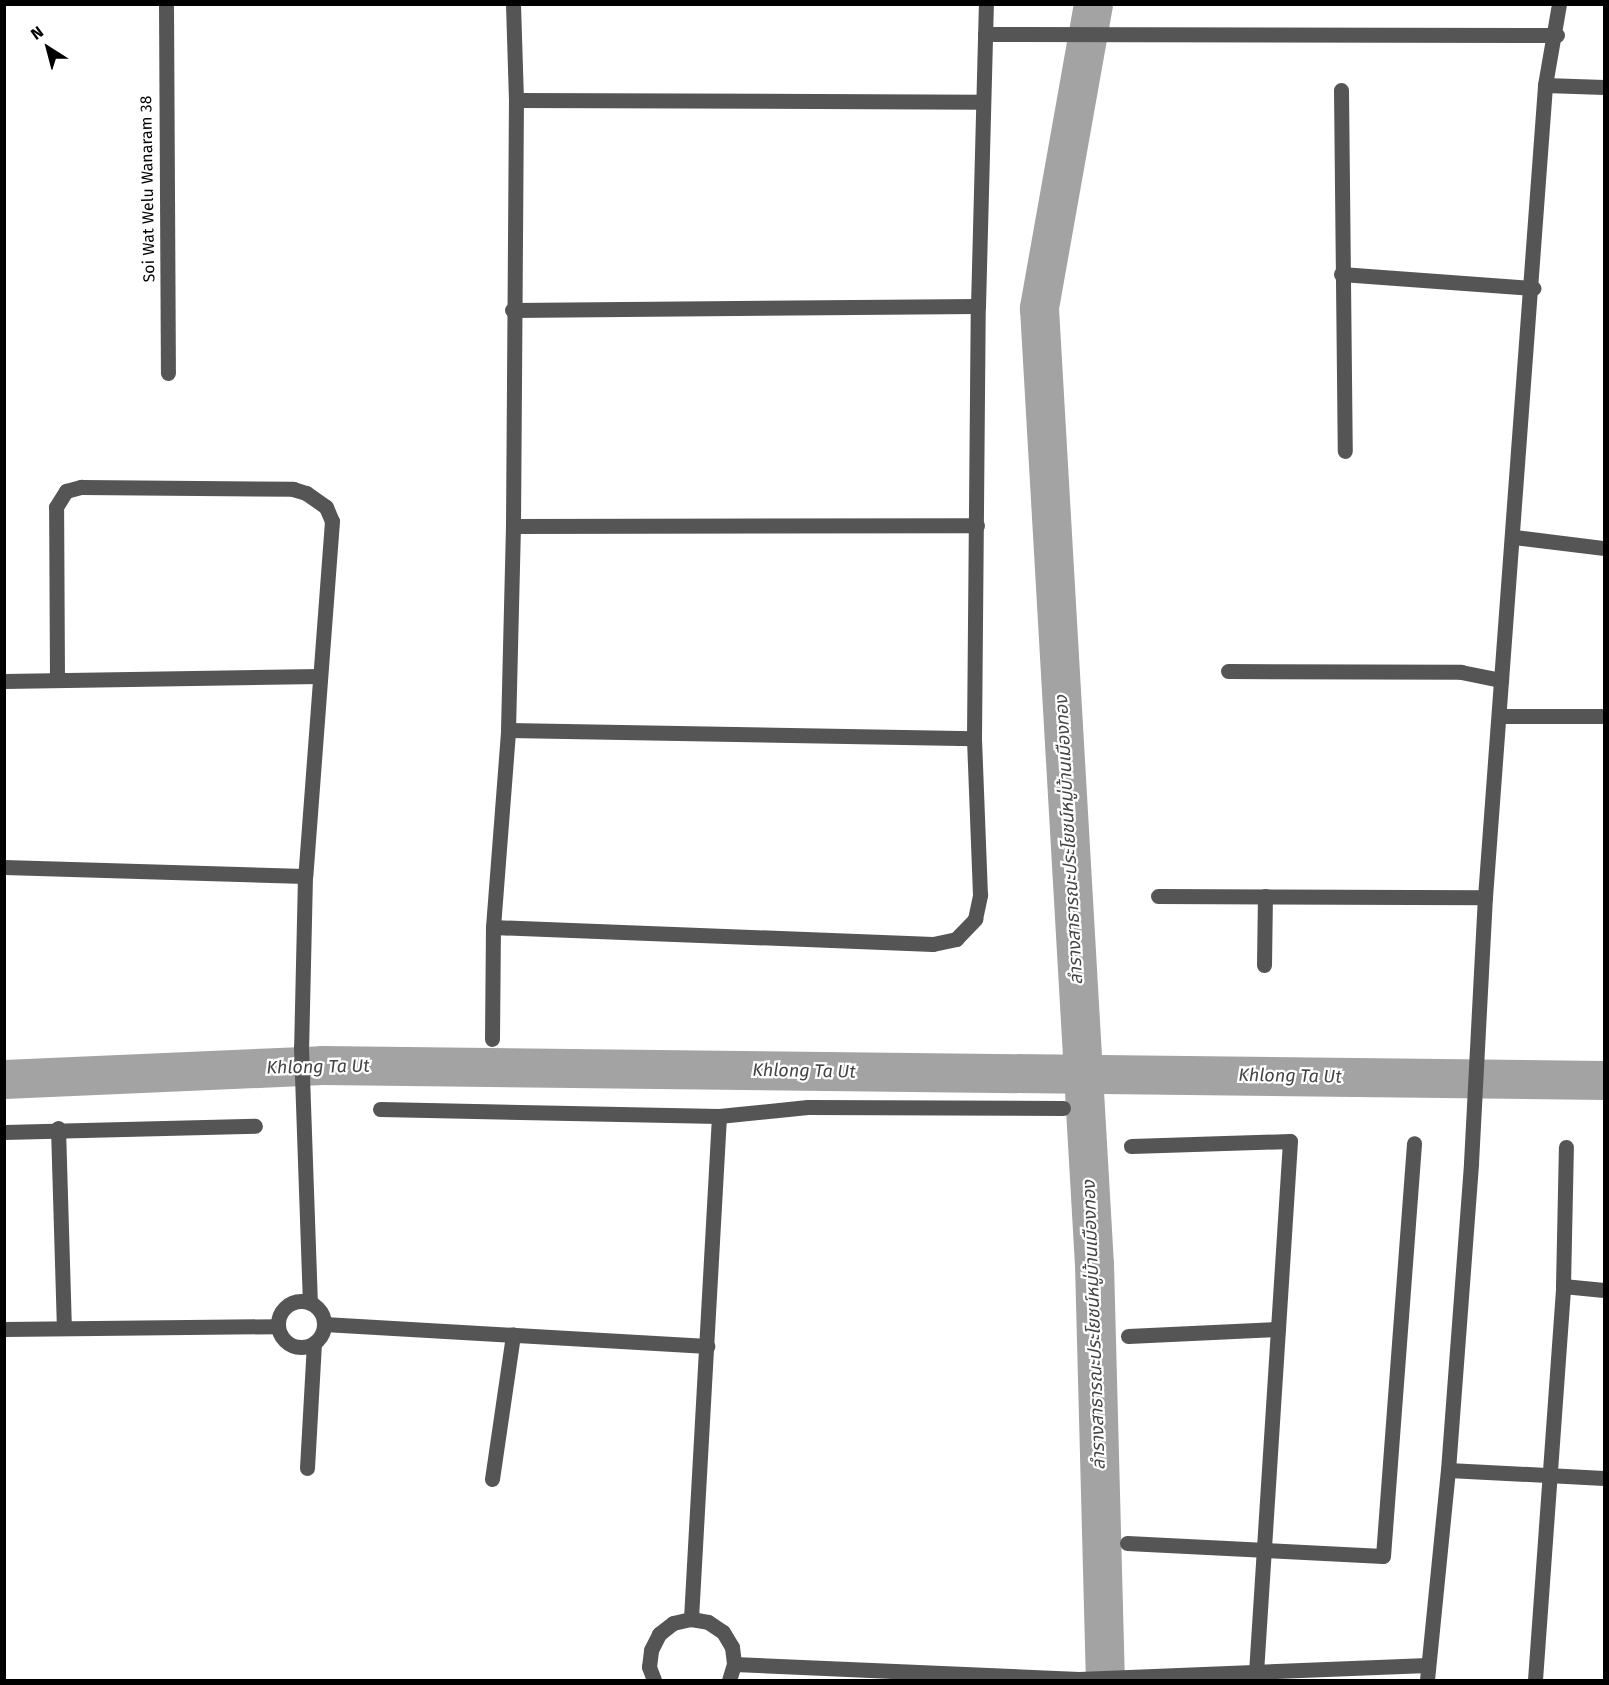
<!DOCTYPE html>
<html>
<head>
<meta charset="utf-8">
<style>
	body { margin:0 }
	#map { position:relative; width:1609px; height:1685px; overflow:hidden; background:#fff; font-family:"Fira Sans","Noto Sans Thai",sans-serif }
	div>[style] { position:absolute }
	.canal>* { height:39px; margin:-19.5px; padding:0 19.5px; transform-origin:19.5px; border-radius:19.5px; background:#a3a3a3 }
	.minor>* { height:15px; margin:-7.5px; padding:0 7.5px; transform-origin:7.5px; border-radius:7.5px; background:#555 }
	.minor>.ring { margin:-7.5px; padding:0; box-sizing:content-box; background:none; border:15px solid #555; border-radius:50% }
	span { translate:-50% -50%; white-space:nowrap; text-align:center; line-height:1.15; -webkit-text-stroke:4.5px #fff; paint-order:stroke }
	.street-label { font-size:16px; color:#000 }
	.water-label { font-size:18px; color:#444; font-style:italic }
	.frame { position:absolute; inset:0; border:6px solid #000; pointer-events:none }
	.north { position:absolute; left:18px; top:18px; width:60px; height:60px; -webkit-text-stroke:4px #fff; paint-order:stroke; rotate:324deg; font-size:16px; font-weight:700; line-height:24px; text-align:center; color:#000 }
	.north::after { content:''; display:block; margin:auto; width:21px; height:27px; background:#000; clip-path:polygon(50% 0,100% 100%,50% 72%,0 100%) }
</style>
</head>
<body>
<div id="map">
	<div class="canal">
		<i style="left:1093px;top:4px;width:309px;rotate:100.1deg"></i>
		<i style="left:1039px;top:308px;width:958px;rotate:86.71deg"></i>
		<i style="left:1094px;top:1264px;width:416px;rotate:88.5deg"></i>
		<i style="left:4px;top:1079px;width:318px;rotate:-2.5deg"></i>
		<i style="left:322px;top:1065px;width:1282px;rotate:0.67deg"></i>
	</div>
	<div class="minor">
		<i style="left:166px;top:4px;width:369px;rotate:89.7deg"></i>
		<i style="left:985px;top:34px;width:572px;rotate:0.1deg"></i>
		<i style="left:1545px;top:85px;width:59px;rotate:1.9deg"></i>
		<i style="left:1341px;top:90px;width:361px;rotate:89.4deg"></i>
		<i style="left:516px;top:100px;width:467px;rotate:0.2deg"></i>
		<i style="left:1341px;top:274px;width:193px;rotate:4.2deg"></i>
		<i style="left:512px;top:310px;width:466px;rotate:-0.5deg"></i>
		<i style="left:513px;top:526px;width:464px;rotate:-0.1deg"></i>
		<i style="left:1514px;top:537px;width:91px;rotate:7deg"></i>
		<i style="left:1228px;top:671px;width:233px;rotate:0.2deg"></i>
		<i style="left:1461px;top:672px;width:41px;rotate:11.3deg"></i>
		<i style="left:57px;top:679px;width:172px;rotate:-90.3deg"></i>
		<i style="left:56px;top:507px;width:19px;rotate:-58deg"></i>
		<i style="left:66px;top:491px;width:16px;rotate:-15deg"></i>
		<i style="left:81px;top:487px;width:212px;rotate:0.5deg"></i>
		<i style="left:293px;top:489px;width:14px;rotate:17deg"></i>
		<i style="left:306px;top:493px;width:24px;rotate:35deg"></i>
		<i style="left:326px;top:507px;width:15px;rotate:67deg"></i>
		<i style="left:332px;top:521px;width:356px;rotate:94.3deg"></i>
		<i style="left:305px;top:876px;width:171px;rotate:91.3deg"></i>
		<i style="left:301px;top:1047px;width:255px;rotate:88deg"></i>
		<i style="left:4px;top:681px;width:316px;rotate:-0.9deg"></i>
		<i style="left:1499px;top:716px;width:105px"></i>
		<i style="left:508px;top:730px;width:466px;rotate:1deg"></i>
		<i style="left:4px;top:867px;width:301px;rotate:1.7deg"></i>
		<i style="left:1158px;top:896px;width:327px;rotate:0.2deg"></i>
		<i style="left:493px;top:927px;width:440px;rotate:2.2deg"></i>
		<i style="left:933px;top:944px;width:24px;rotate:-12deg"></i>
		<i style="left:956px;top:939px;width:28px;rotate:-46deg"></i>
		<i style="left:975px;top:919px;width:25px;rotate:-78deg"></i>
		<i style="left:980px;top:895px;width:157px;rotate:-92.2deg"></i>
		<i style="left:974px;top:738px;width:432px;rotate:-89.5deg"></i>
		<i style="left:978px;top:306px;width:302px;rotate:-88.5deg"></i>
		<i style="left:1264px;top:965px;width:69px;rotate:-89.2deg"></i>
		<i style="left:492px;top:1039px;width:112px;rotate:-89.5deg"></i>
		<i style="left:493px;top:927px;width:198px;rotate:-85.6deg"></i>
		<i style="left:508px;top:730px;width:204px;rotate:-88.6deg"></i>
		<i style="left:513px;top:526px;width:426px;rotate:-89.6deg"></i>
		<i style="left:516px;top:100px;width:96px;rotate:-91.8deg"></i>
		<i style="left:380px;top:1109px;width:339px;rotate:1.2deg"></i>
		<i style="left:719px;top:1116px;width:504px;rotate:93.19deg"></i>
		<i style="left:719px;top:1116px;width:89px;rotate:-5.8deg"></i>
		<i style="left:808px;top:1107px;width:255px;rotate:0.2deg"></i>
		<i style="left:58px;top:1128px;width:200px;rotate:88.3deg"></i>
		<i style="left:4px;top:1132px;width:251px;rotate:-1.4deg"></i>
		<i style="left:1131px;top:1146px;width:159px;rotate:-1.8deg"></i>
		<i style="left:1290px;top:1141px;width:532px;rotate:93.66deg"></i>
		<i style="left:1563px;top:1286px;width:41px;rotate:5.6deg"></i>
		<i class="ring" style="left:278px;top:1301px;width:31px;height:31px"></i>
		<i style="left:324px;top:1324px;width:384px;rotate:3.3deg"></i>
		<i style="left:4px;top:1329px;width:273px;rotate:-0.6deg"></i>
		<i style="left:1128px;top:1336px;width:150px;rotate:-2.7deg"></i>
		<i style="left:307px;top:1468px;width:125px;rotate:-86.8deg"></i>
		<i style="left:1448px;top:1470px;width:156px;rotate:2.9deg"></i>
		<i style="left:492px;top:1479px;width:146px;rotate:-81.7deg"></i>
		<i style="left:1127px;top:1543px;width:256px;rotate:2.9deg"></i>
		<i style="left:1383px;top:1556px;width:414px;rotate:-85.7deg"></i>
		<i style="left:734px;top:1664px;width:345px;rotate:2.5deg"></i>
		<i style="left:1079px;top:1679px;width:349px;rotate:-2.3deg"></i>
		<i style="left:654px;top:1680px;width:14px;rotate:-111deg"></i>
		<i style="left:649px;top:1667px;width:17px;rotate:-83deg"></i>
		<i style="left:651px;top:1650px;width:18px;rotate:-63deg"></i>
		<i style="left:659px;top:1634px;width:18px;rotate:-38deg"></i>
		<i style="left:673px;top:1623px;width:18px;rotate:-13deg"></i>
		<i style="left:691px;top:1619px;width:17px;rotate:10deg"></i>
		<i style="left:708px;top:1622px;width:18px;rotate:34deg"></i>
		<i style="left:723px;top:1632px;width:17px;rotate:59deg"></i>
		<i style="left:732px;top:1647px;width:17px;rotate:83deg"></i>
		<i style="left:734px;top:1664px;width:17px;rotate:107deg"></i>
		<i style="left:1427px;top:1680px;width:211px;rotate:-84.3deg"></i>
		<i style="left:1448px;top:1470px;width:308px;rotate:-85.7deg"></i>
		<i style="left:1471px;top:1163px;width:266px;rotate:-87deg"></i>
		<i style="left:1485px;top:897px;width:814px;rotate:-85.77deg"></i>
		<i style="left:1545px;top:85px;width:82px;rotate:-80.2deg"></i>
		<i style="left:1535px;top:1680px;width:395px;rotate:-85.9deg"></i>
		<i style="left:1563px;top:1286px;width:139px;rotate:-88.8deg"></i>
	</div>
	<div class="street-label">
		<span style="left:148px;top:189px;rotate:-91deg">Soi Wat Welu Wanaram 38</span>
	</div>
	<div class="water-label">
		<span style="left:1069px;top:840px;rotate:-93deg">ลำรางสาธารณะประโยชน์หมู่บ้านเมืองทอง</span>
		<span style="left:318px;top:1067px;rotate:-1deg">Khlong Ta Ut</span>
		<span style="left:804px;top:1071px;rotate:1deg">Khlong Ta Ut</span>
		<span style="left:1290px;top:1076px;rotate:1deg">Khlong Ta Ut</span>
		<span style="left:1094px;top:1325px;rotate:-92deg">ลำรางสาธารณะประโยชน์หมู่บ้านเมืองทอง</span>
	</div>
	<div class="frame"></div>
	<div class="north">N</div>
</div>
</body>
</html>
